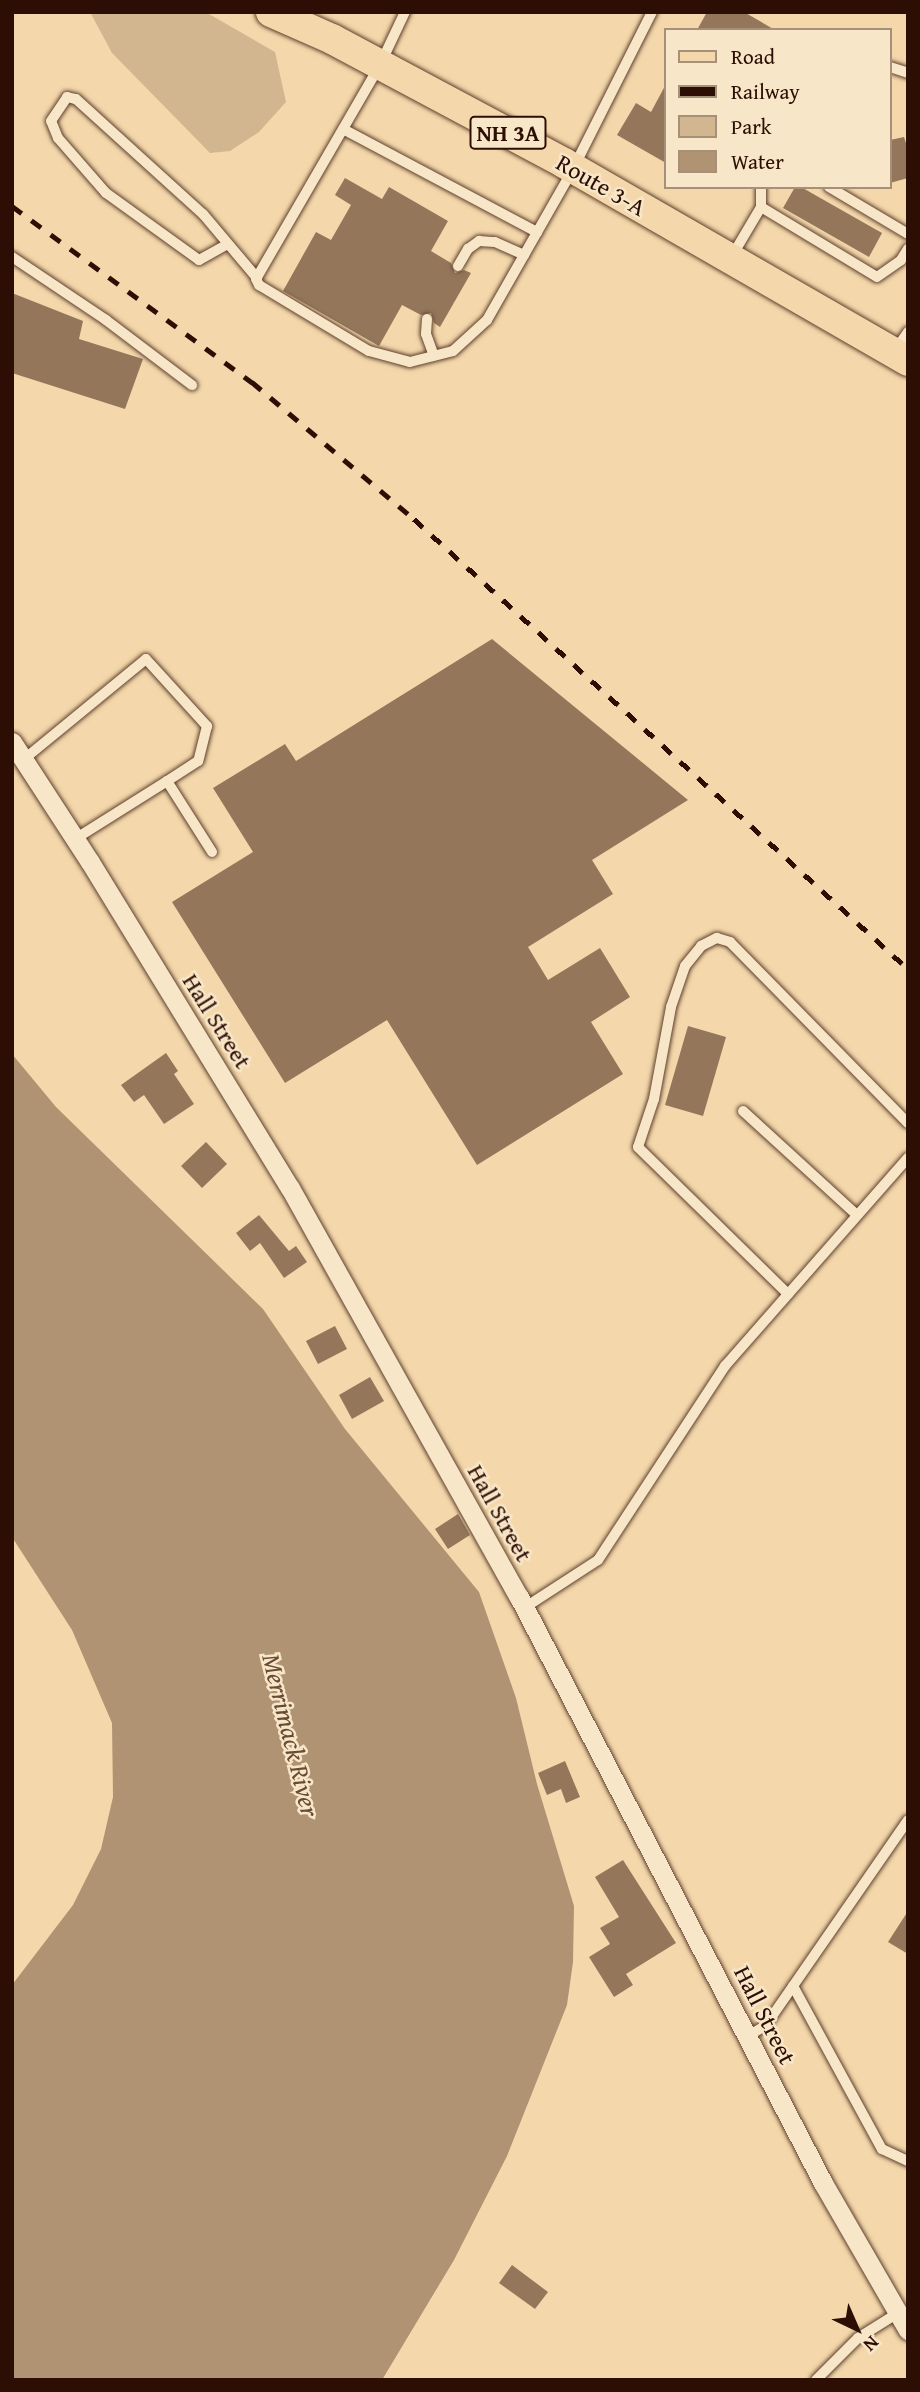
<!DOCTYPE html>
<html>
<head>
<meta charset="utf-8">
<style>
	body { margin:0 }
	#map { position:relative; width:920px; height:2392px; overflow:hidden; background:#f4d8ab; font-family:"Gentium Book Plus",serif }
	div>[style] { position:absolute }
	.green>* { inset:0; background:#d2b68f }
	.water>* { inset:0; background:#b09372 }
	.building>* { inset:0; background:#94775b }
	.roads { filter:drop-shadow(0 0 2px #5f402e) drop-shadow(0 0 2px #5f402e) }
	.service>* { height:10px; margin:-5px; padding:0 5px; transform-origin:5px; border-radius:5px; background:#f8e6c8 }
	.minor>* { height:19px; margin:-9.5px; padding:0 9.5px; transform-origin:9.5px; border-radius:9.5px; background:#f8e6c8 }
	.primary>* { height:30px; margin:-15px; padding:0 15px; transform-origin:15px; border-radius:15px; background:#f4d8ab }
	.rail>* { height:5px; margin-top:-2.5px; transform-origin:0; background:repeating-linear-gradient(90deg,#2d0e04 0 12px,transparent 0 24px) }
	span { translate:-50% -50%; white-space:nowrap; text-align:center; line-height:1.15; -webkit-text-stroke:5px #f8e6c8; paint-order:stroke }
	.shield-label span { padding:2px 5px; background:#f8e6c8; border:2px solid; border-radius:5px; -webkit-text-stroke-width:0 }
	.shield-label { font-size:23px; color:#2d0e04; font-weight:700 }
	.street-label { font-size:24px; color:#2d0e04 }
	.water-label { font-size:26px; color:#684a35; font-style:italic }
	.frame { position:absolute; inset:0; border:14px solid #2d0e04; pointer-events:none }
	.legend { position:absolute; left:664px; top:28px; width:228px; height:161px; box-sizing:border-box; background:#f8e6c8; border:2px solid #a7907a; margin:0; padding:9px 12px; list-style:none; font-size:21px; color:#2d0e04 }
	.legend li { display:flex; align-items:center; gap:14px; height:35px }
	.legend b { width:35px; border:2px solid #a7907a }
	.north { position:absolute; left:822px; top:2294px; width:70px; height:70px; -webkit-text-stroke:5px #f8e6c8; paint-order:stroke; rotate:136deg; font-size:19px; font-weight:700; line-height:28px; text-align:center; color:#2d0e04 }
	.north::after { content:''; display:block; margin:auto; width:24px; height:32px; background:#2d0e04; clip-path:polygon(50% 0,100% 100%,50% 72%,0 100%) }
</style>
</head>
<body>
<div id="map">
	<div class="green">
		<i style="clip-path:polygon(90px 12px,209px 14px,275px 52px,286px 102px,259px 132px,230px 151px,210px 153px,112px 53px)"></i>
	</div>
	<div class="water">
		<i style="clip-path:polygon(12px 1054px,56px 1107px,263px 1309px,345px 1429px,479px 1592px,516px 1698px,537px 1784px,574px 1906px,573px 1962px,567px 2005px,507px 2156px,454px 2260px,382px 2380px,12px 2380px,12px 1985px,73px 1905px,101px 1849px,113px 1797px,112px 1723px,72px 1630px,12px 1537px)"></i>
	</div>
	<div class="building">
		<i style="clip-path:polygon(707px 12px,744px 12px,775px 30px,697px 30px)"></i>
		<i style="clip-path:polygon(666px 84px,666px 163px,617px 135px,636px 103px,651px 112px)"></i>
		<i style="clip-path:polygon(904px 137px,908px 150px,908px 178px,890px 183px,890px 140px)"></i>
		<i style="clip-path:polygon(345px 178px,382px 199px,389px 187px,448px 221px,431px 251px,451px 263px,455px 273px,464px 270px,471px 273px,440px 327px,434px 323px,431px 313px,421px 315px,402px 305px,379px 346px,283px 291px,316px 232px,331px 240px,351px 205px,335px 195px)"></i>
		<i style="clip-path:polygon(795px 187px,801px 187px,882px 233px,869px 257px,783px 208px)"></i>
		<i style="clip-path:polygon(12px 293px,83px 321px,79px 339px,143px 359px,125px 409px,12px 373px)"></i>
		<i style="clip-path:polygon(492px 639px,688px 800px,592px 860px,613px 894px,528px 947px,548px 980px,600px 948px,630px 997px,591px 1022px,623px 1074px,477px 1165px,387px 1020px,285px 1083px,172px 902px,253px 852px,213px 788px,285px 744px,296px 761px)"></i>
		<i style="clip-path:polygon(688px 1026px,726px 1037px,703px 1116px,665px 1105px)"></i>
		<i style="clip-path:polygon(166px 1053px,178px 1071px,174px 1074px,194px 1104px,164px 1124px,144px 1095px,134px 1102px,121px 1085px)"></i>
		<i style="clip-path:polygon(206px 1142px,227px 1164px,202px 1188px,181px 1166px)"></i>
		<i style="clip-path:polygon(259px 1215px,289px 1251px,296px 1246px,307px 1262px,284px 1278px,260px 1243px,250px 1251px,236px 1233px)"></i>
		<i style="clip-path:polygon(335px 1326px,347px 1349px,318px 1364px,306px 1341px)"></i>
		<i style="clip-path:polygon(370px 1377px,384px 1401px,352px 1419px,339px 1395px)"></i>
		<i style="clip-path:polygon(458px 1514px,470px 1535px,448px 1549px,435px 1529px)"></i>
		<i style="clip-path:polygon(565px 1761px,580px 1797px,566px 1803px,561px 1789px,547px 1795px,538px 1773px)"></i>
		<i style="clip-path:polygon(623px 1860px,676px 1943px,626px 1974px,633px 1985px,614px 1997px,589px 1957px,610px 1944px,600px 1928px,619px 1917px,595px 1877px)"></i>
		<i style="clip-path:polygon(908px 1911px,908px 1954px,888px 1942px)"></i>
		<i style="clip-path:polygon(512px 2265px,548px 2292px,535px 2309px,499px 2283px)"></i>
	</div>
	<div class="roads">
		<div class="service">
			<i style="left:405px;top:12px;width:59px;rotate:115.3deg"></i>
			<i style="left:380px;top:65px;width:247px;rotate:120.1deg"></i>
			<i style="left:256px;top:279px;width:7px;rotate:63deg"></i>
			<i style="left:259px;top:285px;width:128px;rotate:31deg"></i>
			<i style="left:369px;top:351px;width:42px;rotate:15deg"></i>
			<i style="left:410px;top:362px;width:44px;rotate:-14.3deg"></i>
			<i style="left:453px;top:351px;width:46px;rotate:-42.4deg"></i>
			<i style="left:487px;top:320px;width:174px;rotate:-60.3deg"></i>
			<i style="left:573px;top:169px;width:176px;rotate:-63.3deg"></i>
			<i style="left:890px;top:67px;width:19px;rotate:18deg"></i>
			<i style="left:343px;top:129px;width:220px;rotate:28deg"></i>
			<i style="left:829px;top:187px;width:92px;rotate:30.7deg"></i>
			<i style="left:761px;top:207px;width:135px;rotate:31.1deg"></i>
			<i style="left:877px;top:277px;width:29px;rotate:-35deg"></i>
			<i style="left:901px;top:260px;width:13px;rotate:-58deg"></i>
			<i style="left:226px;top:245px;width:31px;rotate:151deg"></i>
			<i style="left:199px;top:260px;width:115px;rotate:-144.2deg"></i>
			<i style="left:106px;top:193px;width:73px;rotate:-131.1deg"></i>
			<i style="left:58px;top:138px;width:18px;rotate:-112deg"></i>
			<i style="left:51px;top:121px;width:29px;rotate:-56deg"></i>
			<i style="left:67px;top:97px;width:9px;rotate:13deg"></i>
			<i style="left:76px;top:99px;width:171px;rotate:42.2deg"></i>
			<i style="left:203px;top:214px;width:84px;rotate:49.8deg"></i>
			<i style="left:732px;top:256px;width:57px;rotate:-59.4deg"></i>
			<i style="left:761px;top:207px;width:20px;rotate:-90deg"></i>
			<i style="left:12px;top:257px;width:113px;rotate:33.8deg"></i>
			<i style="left:106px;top:320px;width:108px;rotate:37.1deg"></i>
			<i style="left:458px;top:266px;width:20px;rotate:-60deg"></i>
			<i style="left:468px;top:249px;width:14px;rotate:-36deg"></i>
			<i style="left:479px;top:241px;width:16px;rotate:4deg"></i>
			<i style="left:495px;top:242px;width:32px;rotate:24deg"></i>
			<i style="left:427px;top:319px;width:15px;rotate:94deg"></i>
			<i style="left:426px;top:334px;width:23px;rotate:70deg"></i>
			<i style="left:896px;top:349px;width:21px;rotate:-55deg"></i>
			<i style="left:23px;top:760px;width:159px;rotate:-39.4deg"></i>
			<i style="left:146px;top:659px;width:91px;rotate:47.7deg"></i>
			<i style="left:207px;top:726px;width:36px;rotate:104deg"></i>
			<i style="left:198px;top:761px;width:37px;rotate:147deg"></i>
			<i style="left:167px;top:781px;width:84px;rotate:57.6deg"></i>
			<i style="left:75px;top:839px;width:109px;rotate:-32.2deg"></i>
			<i style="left:743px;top:1111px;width:154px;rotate:42.4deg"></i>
			<i style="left:788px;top:1294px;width:210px;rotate:-135.6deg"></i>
			<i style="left:638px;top:1147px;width:51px;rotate:-71.6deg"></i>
			<i style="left:654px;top:1099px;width:94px;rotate:-79.5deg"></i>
			<i style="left:671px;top:1007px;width:43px;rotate:-71.1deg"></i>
			<i style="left:685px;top:966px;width:26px;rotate:-51deg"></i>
			<i style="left:701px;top:946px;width:18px;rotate:-27deg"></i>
			<i style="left:717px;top:938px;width:14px;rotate:17deg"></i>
			<i style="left:730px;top:942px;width:254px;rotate:45.5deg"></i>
			<i style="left:524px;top:1608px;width:88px;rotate:-33deg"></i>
			<i style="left:598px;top:1560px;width:232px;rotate:-56.8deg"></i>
			<i style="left:725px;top:1366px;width:277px;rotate:-48.7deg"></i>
			<i style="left:793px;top:1986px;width:186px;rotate:61.4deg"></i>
			<i style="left:882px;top:2149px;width:29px;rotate:25deg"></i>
			<i style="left:748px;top:2036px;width:21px;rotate:-31deg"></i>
			<i style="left:766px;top:2025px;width:249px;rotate:-55.3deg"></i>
			<i style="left:816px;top:2380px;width:59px;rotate:-45deg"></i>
			<i style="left:858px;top:2338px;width:47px;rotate:-32deg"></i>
		</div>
		<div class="minor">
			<i style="left:12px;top:742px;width:143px;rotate:57deg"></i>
			<i style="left:90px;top:862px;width:382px;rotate:58.5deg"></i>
			<i style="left:290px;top:1188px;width:469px;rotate:60.8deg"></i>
			<i style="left:519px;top:1597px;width:660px;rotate:62.58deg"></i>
			<i style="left:823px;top:2183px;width:170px;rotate:60deg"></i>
		</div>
		<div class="primary">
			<i style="left:271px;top:12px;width:67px;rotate:23.9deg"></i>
			<i style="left:332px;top:39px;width:263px;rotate:28.1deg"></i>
			<i style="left:564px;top:163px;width:397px;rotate:29.9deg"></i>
		</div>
	</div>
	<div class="rail">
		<i style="left:12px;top:206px;width:298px;rotate:36.3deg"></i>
		<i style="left:252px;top:382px;width:212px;rotate:40.2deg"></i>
		<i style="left:414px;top:519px;width:668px;rotate:42.33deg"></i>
	</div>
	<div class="shield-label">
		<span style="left:508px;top:133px">NH 3A</span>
	</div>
	<div class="street-label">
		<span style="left:601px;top:185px;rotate:30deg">Route 3-A</span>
		<span style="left:217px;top:1021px;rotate:58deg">Hall Street</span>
		<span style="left:500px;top:1513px;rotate:61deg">Hall Street</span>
		<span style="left:765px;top:2015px;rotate:63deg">Hall Street</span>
	</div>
	<div class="water-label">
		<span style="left:291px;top:1735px;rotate:76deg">Merrimack River</span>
	</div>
	<div class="frame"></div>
	<ul class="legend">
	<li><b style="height:9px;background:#f4d8ab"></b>Road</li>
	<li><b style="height:9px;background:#2d0e04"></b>Railway</li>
	<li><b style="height:19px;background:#d2b68f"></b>Park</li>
	<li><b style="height:19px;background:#b09372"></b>Water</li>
	</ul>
	<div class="north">N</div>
</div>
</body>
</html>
